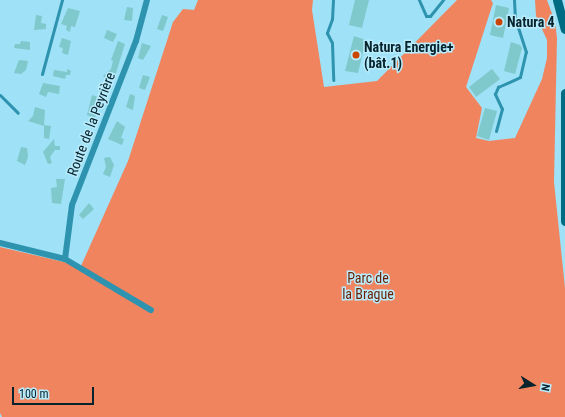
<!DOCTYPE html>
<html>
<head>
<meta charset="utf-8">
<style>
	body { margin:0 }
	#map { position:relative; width:565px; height:417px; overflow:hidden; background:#9fe1f6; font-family:"Roboto Condensed",sans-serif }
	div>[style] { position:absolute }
	.green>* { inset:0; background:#f0845f }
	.building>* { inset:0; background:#7fc8cb }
	.service>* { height:3px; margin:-1.5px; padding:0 1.5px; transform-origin:1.5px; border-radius:1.5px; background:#2d93af }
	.minor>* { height:6px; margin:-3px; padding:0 3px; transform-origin:3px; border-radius:3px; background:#2d93af }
	.secondary>* { height:9px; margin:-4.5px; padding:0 4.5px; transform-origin:4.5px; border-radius:4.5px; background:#006c83 }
	.dots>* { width:11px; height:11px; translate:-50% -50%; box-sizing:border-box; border:2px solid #b8ecfd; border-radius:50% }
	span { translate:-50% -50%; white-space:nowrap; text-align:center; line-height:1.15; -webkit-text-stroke:3px #b8ecfd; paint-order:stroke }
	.poi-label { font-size:14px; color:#07232b; font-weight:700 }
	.left { translate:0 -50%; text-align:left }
	.street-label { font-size:14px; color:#07232b }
	.park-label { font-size:14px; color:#6a1f00 }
	.north { position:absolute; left:513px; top:365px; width:40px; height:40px; -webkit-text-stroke:3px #b8ecfd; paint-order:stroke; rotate:101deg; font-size:11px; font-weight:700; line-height:16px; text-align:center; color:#07232b }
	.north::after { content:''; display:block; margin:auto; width:14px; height:18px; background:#07232b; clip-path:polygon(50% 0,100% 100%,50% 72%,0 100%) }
	.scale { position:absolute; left:12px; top:387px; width:82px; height:18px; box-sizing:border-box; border:2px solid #07232b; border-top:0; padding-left:5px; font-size:12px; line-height:14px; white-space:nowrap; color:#07232b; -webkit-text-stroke:3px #b8ecfd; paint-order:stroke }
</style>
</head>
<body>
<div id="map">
	<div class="green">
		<i style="clip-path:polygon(198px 0,313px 0,312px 10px,324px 87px,377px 81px,457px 0,491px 0,493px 3px,466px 87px,482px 108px,476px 138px,489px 141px,515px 138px,542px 79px,547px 58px,547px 40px,536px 16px,535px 0,547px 0,555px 22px,557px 38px,554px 182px,565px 288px,565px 417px,2px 417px,0 413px,0 247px,81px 266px,128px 161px,173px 22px,183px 9px,194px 10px)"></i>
	</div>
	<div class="building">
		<i style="clip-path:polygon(355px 0,369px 0,362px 28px,349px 25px)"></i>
		<i style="clip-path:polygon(496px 5px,509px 8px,503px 38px,490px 35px)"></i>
		<i style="clip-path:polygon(127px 7px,133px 8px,132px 21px,124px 20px)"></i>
		<i style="clip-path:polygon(68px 8px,80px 11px,75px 27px,71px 26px,70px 32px,66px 30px,67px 26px,61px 24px)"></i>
		<i style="clip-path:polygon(36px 15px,42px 16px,41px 23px,46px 24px,46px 29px,34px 30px)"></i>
		<i style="clip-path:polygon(162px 15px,168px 17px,163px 31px,157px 29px)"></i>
		<i style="clip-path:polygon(107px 30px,117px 34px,113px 42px,104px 38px)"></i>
		<i style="clip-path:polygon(354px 36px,366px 40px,358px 73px,345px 71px)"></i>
		<i style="clip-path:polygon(62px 38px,71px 41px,68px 55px,62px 53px,63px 48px,59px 47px)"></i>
		<i style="clip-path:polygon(21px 41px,30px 42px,30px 50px,14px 48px,15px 44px,20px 44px)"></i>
		<i style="clip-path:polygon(118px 41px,125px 44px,115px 76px,107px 80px,103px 76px,111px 69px,113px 61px,111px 60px)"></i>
		<i style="clip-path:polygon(511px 42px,520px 45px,522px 48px,515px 74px,504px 71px)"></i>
		<i style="clip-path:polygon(142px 43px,151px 46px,143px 60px,138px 58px)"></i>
		<i style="clip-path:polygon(19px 60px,28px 61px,26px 70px,21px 74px,14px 73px)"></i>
		<i style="clip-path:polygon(67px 69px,71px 71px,70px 75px,66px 75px,65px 79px,53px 76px,54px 70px,67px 72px)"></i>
		<i style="clip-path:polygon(492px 69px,500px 79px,476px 97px,469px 87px)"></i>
		<i style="clip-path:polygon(143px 75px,150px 77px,145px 90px,139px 88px)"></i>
		<i style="clip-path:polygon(43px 83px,60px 86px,59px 94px,48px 92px,46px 97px,39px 94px)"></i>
		<i style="clip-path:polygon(130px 94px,135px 96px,133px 110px,126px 107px)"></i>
		<i style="clip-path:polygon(92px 95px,101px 98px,95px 118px,87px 115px)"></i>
		<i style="clip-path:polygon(35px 107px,45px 110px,44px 125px,51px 126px,49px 139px,44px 138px,44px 126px,28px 121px,33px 116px)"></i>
		<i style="clip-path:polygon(485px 108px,497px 111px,489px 140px,477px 136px)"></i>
		<i style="clip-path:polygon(117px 121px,125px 127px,121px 138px,124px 139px,122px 145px,108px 139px)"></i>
		<i style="clip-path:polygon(54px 139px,55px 146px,60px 146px,60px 150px,55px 150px,50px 157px,52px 163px,48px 164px,43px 152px)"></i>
		<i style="clip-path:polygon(21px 147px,27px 148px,28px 157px,25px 165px,17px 161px)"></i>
		<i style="clip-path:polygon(110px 157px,114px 165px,110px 177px,103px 174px,106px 167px,104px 158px)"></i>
		<i style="clip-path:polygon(56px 179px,65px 179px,61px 204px,52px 203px,51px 188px,57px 187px)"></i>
		<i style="clip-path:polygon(89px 203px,94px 209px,83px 219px,79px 215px)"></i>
	</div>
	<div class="service">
		<i style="left:333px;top:0;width:19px;rotate:93deg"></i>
		<i style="left:332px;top:19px;width:15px;rotate:110deg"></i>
		<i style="left:327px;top:33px;width:11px;rotate:63deg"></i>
		<i style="left:332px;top:43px;width:37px;rotate:88deg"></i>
		<i style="left:419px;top:0;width:17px;rotate:66deg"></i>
		<i style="left:426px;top:16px;width:4px"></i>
		<i style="left:430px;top:16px;width:21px;rotate:-51deg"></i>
		<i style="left:42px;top:74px;width:77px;rotate:-74.9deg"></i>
		<i style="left:0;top:95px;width:25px;rotate:45deg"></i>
		<i style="left:496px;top:131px;width:23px;rotate:-75deg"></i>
		<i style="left:502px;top:109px;width:17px;rotate:-115deg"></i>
		<i style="left:495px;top:94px;width:8px;rotate:-67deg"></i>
		<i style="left:498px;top:87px;width:24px;rotate:-24deg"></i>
		<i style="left:520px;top:77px;width:26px;rotate:-77deg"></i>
		<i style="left:526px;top:52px;width:35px;rotate:-108deg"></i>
		<i style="left:515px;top:19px;width:19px;rotate:-93deg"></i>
	</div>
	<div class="minor">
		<i style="left:0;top:243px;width:67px;rotate:13.8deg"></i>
		<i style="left:65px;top:259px;width:100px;rotate:30.7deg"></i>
		<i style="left:65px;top:259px;width:54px;rotate:-82.6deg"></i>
		<i style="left:72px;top:205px;width:176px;rotate:-68.7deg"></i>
		<i style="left:136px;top:41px;width:42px;rotate:-75deg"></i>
	</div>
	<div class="secondary">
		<i style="left:557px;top:0;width:30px;rotate:75deg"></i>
		<i style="left:565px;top:93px;width:128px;rotate:90deg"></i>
	</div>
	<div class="dots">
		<i style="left:499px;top:22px;background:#ca4402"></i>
		<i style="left:356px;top:55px;background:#ca4402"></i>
	</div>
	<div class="poi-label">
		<span class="left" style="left:507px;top:22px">Natura 4</span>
		<span class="left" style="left:364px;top:55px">Natura Energie+<br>(bât.1)</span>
	</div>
	<div class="street-label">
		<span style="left:91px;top:124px;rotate:-69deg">Route de la Peyrière</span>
	</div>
	<div class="park-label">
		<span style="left:368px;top:286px">Parc de<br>la Brague</span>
	</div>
	<div class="north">N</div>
	<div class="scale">100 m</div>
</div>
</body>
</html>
